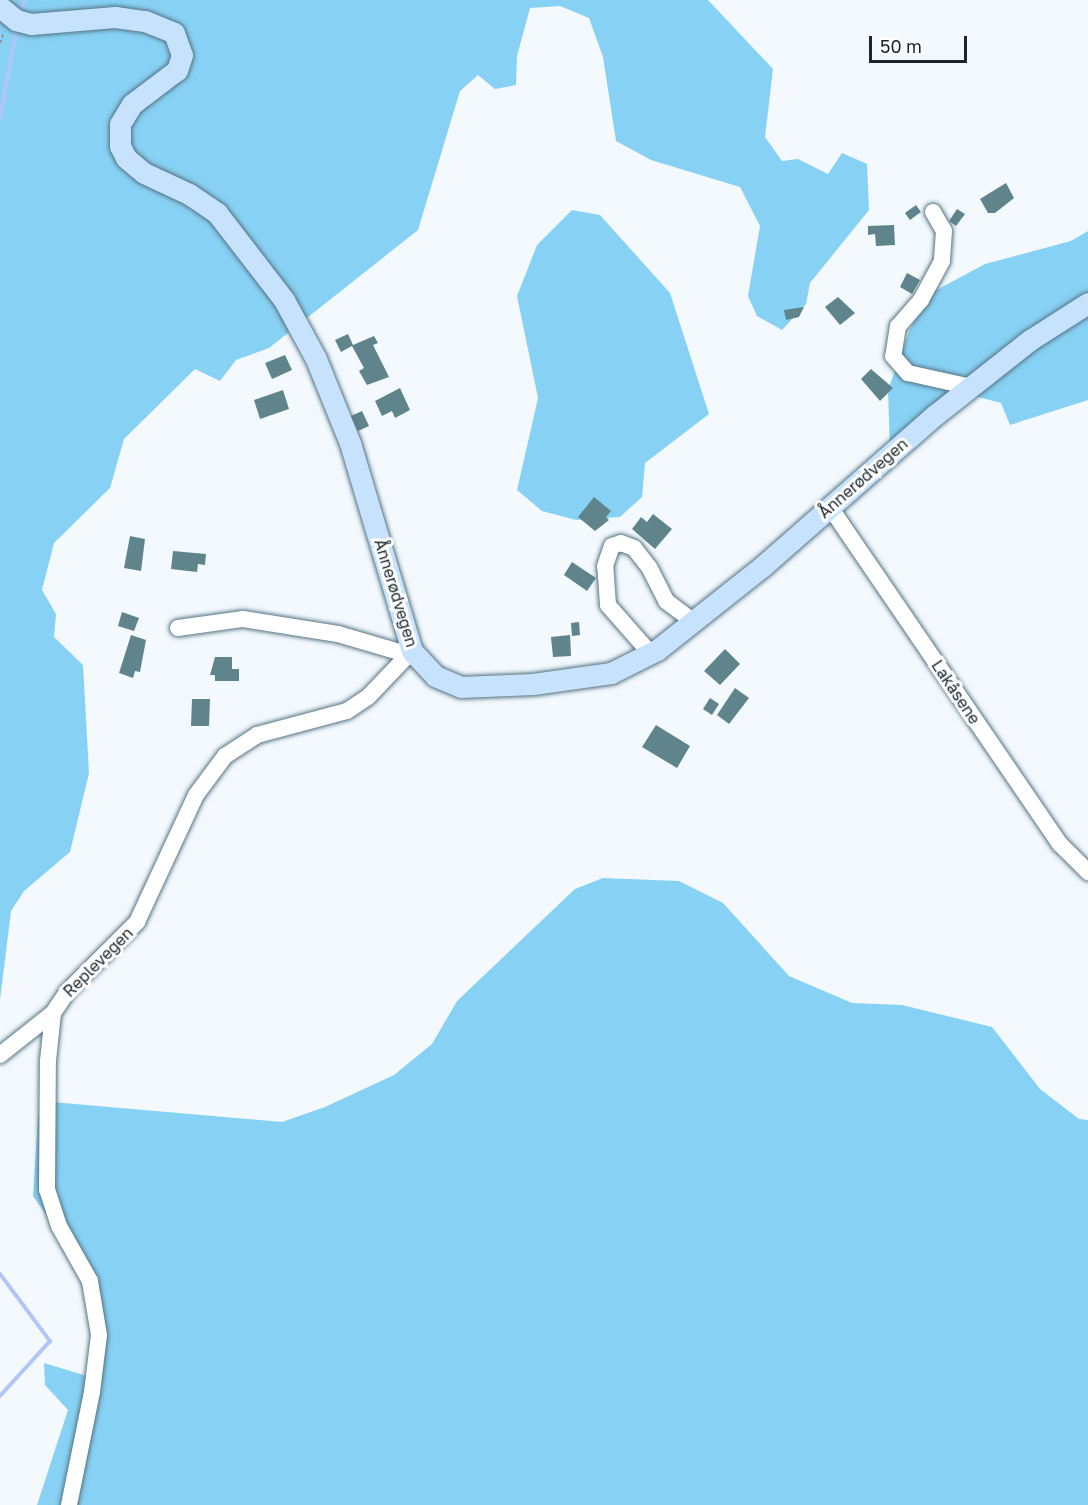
<!DOCTYPE html>
<html>
<head>
<meta charset="utf-8">
<style>
	body { margin:0 }
	#map { position:relative; width:1088px; height:1505px; overflow:hidden; background:#f3f9fd; font-family:"Golos Text",sans-serif }
	div>[style] { position:absolute }
	.green>* { inset:0; background:#87d1f4 }
	.stream>* { height:4px; margin:-2px; padding:0 2px; transform-origin:2px; border-radius:2px; background:#b1c6f6 }
	.building>* { inset:0; background:#5f848b }
	.path>* { height:2px; margin-top:-1px; transform-origin:0; background:repeating-linear-gradient(90deg,#8b9499 0 3px,transparent 0 6px) }
	.roads { filter:drop-shadow(0 0 2px #557483) drop-shadow(0 0 2px #557483) }
	.minor>* { height:16px; margin:-8px; padding:0 8px; transform-origin:8px; border-radius:8px; background:#fff }
	.major>* { height:21px; margin:-10.5px; padding:0 10.5px; transform-origin:10.5px; border-radius:10.5px; background:#c6e2fc }
	span { translate:-50% -50%; white-space:nowrap; text-align:center; line-height:1.15; -webkit-text-stroke:6px #fff; paint-order:stroke }
	.street-label { font-size:16px; color:#1a272d }
	.scale { position:absolute; left:869px; top:36px; width:98px; height:27px; box-sizing:border-box; border:3px solid #1a272d; border-top:0; padding-left:8px; font-size:18px; line-height:21px; white-space:nowrap; color:#1a272d; -webkit-text-stroke:4px #fff; paint-order:stroke }
</style>
</head>
<body>
<div id="map">
	<div class="green">
		<i style="clip-path:polygon(0 0,708px 0,773px 69px,765px 137px,782px 161px,798px 159px,828px 174px,842px 153px,867px 164px,869px 210px,810px 283px,806px 304px,782px 330px,757px 316px,748px 296px,760px 226px,740px 187px,651px 160px,616px 141px,603px 57px,589px 18px,560px 6px,530px 8px,517px 56px,516px 85px,495px 89px,478px 75px,460px 91px,418px 230px,269px 348px,236px 360px,220px 381px,195px 369px,124px 439px,110px 488px,54px 543px,42px 590px,56px 614px,54px 637px,83px 665px,89px 773px,70px 852px,24px 891px,11px 911px,0 1000px)"></i>
		<i style="clip-path:polygon(572px 210px,600px 215px,670px 293px,709px 414px,645px 463px,642px 497px,620px 517px,576px 520px,542px 511px,517px 490px,538px 398px,517px 296px,537px 245px)"></i>
		<i style="clip-path:polygon(1088px 231px,1088px 400px,1010px 425px,1001px 403px,967px 394px,890px 451px,888px 390px,910px 329px,929px 294px,985px 264px,1071px 241px)"></i>
		<i style="clip-path:polygon(603px 878px,679px 881px,723px 903px,789px 976px,852px 1003px,902px 1005px,992px 1027px,1040px 1089px,1079px 1119px,1088px 1120px,1088px 1505px,37px 1505px,68px 1410px,45px 1385px,44px 1363px,87px 1376px,99px 1331px,77px 1259px,33px 1196px,38px 1117px,52px 1102px,282px 1122px,325px 1107px,394px 1075px,432px 1044px,457px 1001px,575px 889px)"></i>
	</div>
	<div class="stream">
		<i style="left:21px;top:15px;width:15px;rotate:-79deg"></i>
		<i style="left:0;top:118px;width:93px;rotate:-79.4deg"></i>
		<i style="left:0;top:1274px;width:84px;rotate:53.3deg"></i>
		<i style="left:50px;top:1341px;width:74px;rotate:132.3deg"></i>
	</div>
	<div class="building">
		<i style="clip-path:polygon(1006px 183px,1014px 198px,995px 213px,988px 213px,980px 199px)"></i>
		<i style="clip-path:polygon(916px 205px,921px 212px,910px 220px,905px 213px)"></i>
		<i style="clip-path:polygon(957px 209px,965px 214px,956px 226px,949px 221px)"></i>
		<i style="clip-path:polygon(894px 225px,895px 245px,876px 246px,875px 234px,868px 235px,868px 226px)"></i>
		<i style="clip-path:polygon(907px 273px,920px 280px,912px 294px,900px 287px)"></i>
		<i style="clip-path:polygon(838px 297px,855px 313px,840px 325px,825px 307px)"></i>
		<i style="clip-path:polygon(804px 307px,799px 317px,786px 320px,784px 310px)"></i>
		<i style="clip-path:polygon(348px 334px,353px 345px,374px 336px,378px 343px,373px 345px,389px 377px,367px 385px,359px 371px,364px 368px,352px 346px,341px 352px,335px 340px)"></i>
		<i style="clip-path:polygon(285px 355px,292px 370px,272px 379px,265px 363px)"></i>
		<i style="clip-path:polygon(871px 369px,893px 388px,880px 401px,861px 379px)"></i>
		<i style="clip-path:polygon(400px 388px,410px 410px,395px 418px,392px 411px,382px 416px,375px 401px)"></i>
		<i style="clip-path:polygon(283px 390px,289px 409px,260px 419px,254px 400px)"></i>
		<i style="clip-path:polygon(362px 411px,369px 426px,358px 431px,351px 416px)"></i>
		<i style="clip-path:polygon(594px 497px,611px 511px,606px 517px,609px 520px,595px 531px,578px 517px)"></i>
		<i style="clip-path:polygon(653px 514px,672px 529px,655px 549px,632px 529px,641px 517px,647px 522px)"></i>
		<i style="clip-path:polygon(130px 536px,145px 539px,141px 571px,124px 568px)"></i>
		<i style="clip-path:polygon(173px 551px,206px 554px,205px 565px,198px 564px,197px 572px,171px 569px)"></i>
		<i style="clip-path:polygon(572px 562px,596px 578px,587px 591px,564px 575px)"></i>
		<i style="clip-path:polygon(122px 612px,139px 618px,134px 631px,118px 626px)"></i>
		<i style="clip-path:polygon(579px 622px,580px 635px,572px 636px,571px 623px)"></i>
		<i style="clip-path:polygon(131px 635px,146px 640px,140px 672px,135px 671px,133px 678px,119px 673px)"></i>
		<i style="clip-path:polygon(570px 635px,571px 656px,553px 657px,551px 637px)"></i>
		<i style="clip-path:polygon(725px 649px,740px 664px,720px 685px,704px 671px)"></i>
		<i style="clip-path:polygon(215px 657px,232px 657px,232px 669px,239px 669px,239px 681px,215px 681px,215px 675px,210px 675px)"></i>
		<i style="clip-path:polygon(735px 688px,749px 698px,729px 724px,717px 715px)"></i>
		<i style="clip-path:polygon(710px 698px,719px 704px,712px 715px,703px 709px)"></i>
		<i style="clip-path:polygon(192px 699px,210px 699px,209px 726px,191px 726px)"></i>
		<i style="clip-path:polygon(656px 725px,690px 746px,677px 768px,642px 747px)"></i>
	</div>
	<div class="path">
		<i style="left:0;top:43px;width:12px;rotate:-70deg"></i>
	</div>
	<div class="roads">
		<div class="minor">
			<i style="left:933px;top:212px;width:22px;rotate:60deg"></i>
			<i style="left:944px;top:231px;width:30px;rotate:94deg"></i>
			<i style="left:942px;top:261px;width:44px;rotate:118.3deg"></i>
			<i style="left:921px;top:300px;width:35px;rotate:131deg"></i>
			<i style="left:898px;top:326px;width:30px;rotate:99deg"></i>
			<i style="left:893px;top:356px;width:23px;rotate:49deg"></i>
			<i style="left:908px;top:373px;width:65px;rotate:12.5deg"></i>
			<i style="left:830px;top:507px;width:408px;rotate:55.7deg"></i>
			<i style="left:1060px;top:844px;width:40px;rotate:45deg"></i>
			<i style="left:178px;top:628px;width:66px;rotate:-7.9deg"></i>
			<i style="left:243px;top:619px;width:96px;rotate:9deg"></i>
			<i style="left:338px;top:634px;width:71px;rotate:16.4deg"></i>
			<i style="left:651px;top:654px;width:65px;rotate:-131.3deg"></i>
			<i style="left:608px;top:605px;width:39px;rotate:-94deg"></i>
			<i style="left:605px;top:566px;width:21px;rotate:-71deg"></i>
			<i style="left:612px;top:546px;width:9px;rotate:-18deg"></i>
			<i style="left:621px;top:543px;width:14px;rotate:21deg"></i>
			<i style="left:634px;top:548px;width:24px;rotate:52deg"></i>
			<i style="left:649px;top:567px;width:38px;rotate:63deg"></i>
			<i style="left:666px;top:601px;width:34px;rotate:37deg"></i>
			<i style="left:0;top:1055px;width:68px;rotate:-38.4deg"></i>
			<i style="left:69px;top:1505px;width:115px;rotate:-78.5deg"></i>
			<i style="left:92px;top:1392px;width:57px;rotate:-83deg"></i>
			<i style="left:99px;top:1335px;width:55px;rotate:-99.5deg"></i>
			<i style="left:90px;top:1281px;width:63px;rotate:-119.4deg"></i>
			<i style="left:59px;top:1226px;width:38px;rotate:-108deg"></i>
			<i style="left:47px;top:1190px;width:129px;rotate:-89.6deg"></i>
			<i style="left:48px;top:1061px;width:48px;rotate:-84.1deg"></i>
			<i style="left:53px;top:1013px;width:25px;rotate:-56deg"></i>
			<i style="left:67px;top:992px;width:99px;rotate:-45deg"></i>
			<i style="left:137px;top:922px;width:140px;rotate:-65.1deg"></i>
			<i style="left:196px;top:795px;width:49px;rotate:-53.4deg"></i>
			<i style="left:225px;top:756px;width:38px;rotate:-33deg"></i>
			<i style="left:257px;top:735px;width:93px;rotate:-14.9deg"></i>
			<i style="left:347px;top:711px;width:25px;rotate:-34deg"></i>
			<i style="left:368px;top:697px;width:64px;rotate:-46.3deg"></i>
		</div>
		<div class="major">
			<i style="left:0;top:7px;width:21px;rotate:39deg"></i>
			<i style="left:16px;top:20px;width:16px;rotate:15deg"></i>
			<i style="left:31px;top:24px;width:84px;rotate:-4.8deg"></i>
			<i style="left:115px;top:17px;width:30px;rotate:8deg"></i>
			<i style="left:145px;top:21px;width:31px;rotate:22deg"></i>
			<i style="left:174px;top:33px;width:23px;rotate:70deg"></i>
			<i style="left:182px;top:55px;width:16px;rotate:108deg"></i>
			<i style="left:177px;top:70px;width:56px;rotate:142.9deg"></i>
			<i style="left:132px;top:104px;width:23px;rotate:121deg"></i>
			<i style="left:120px;top:124px;width:22px;rotate:90deg"></i>
			<i style="left:120px;top:146px;width:13px;rotate:63deg"></i>
			<i style="left:126px;top:158px;width:23px;rotate:40deg"></i>
			<i style="left:144px;top:173px;width:50px;rotate:25deg"></i>
			<i style="left:189px;top:194px;width:34px;rotate:34deg"></i>
			<i style="left:217px;top:213px;width:110px;rotate:52.4deg"></i>
			<i style="left:284px;top:300px;width:67px;rotate:61.5deg"></i>
			<i style="left:316px;top:359px;width:91px;rotate:68deg"></i>
			<i style="left:350px;top:443px;width:217px;rotate:73.4deg"></i>
			<i style="left:412px;top:651px;width:34px;rotate:47deg"></i>
			<i style="left:435px;top:676px;width:28px;rotate:23deg"></i>
			<i style="left:461px;top:687px;width:72px;rotate:-2.4deg"></i>
			<i style="left:533px;top:684px;width:79px;rotate:-8deg"></i>
			<i style="left:611px;top:673px;width:51px;rotate:-26.6deg"></i>
			<i style="left:657px;top:650px;width:135px;rotate:-38.4deg"></i>
			<i style="left:763px;top:566px;width:229px;rotate:-41.3deg"></i>
			<i style="left:935px;top:415px;width:121px;rotate:-38.3deg"></i>
			<i style="left:1030px;top:340px;width:69px;rotate:-32.5deg"></i>
		</div>
	</div>
	<div class="street-label">
		<span style="left:863px;top:478px;rotate:-41deg">Ånnerødvegen</span>
		<span style="left:396px;top:593px;rotate:73deg">Ånnerødvegen</span>
		<span style="left:956px;top:692px;rotate:56deg">Lakåsene</span>
		<span style="left:98px;top:962px;rotate:-45deg">Replevegen</span>
	</div>
	<div class="scale">50 m</div>
</div>
</body>
</html>
